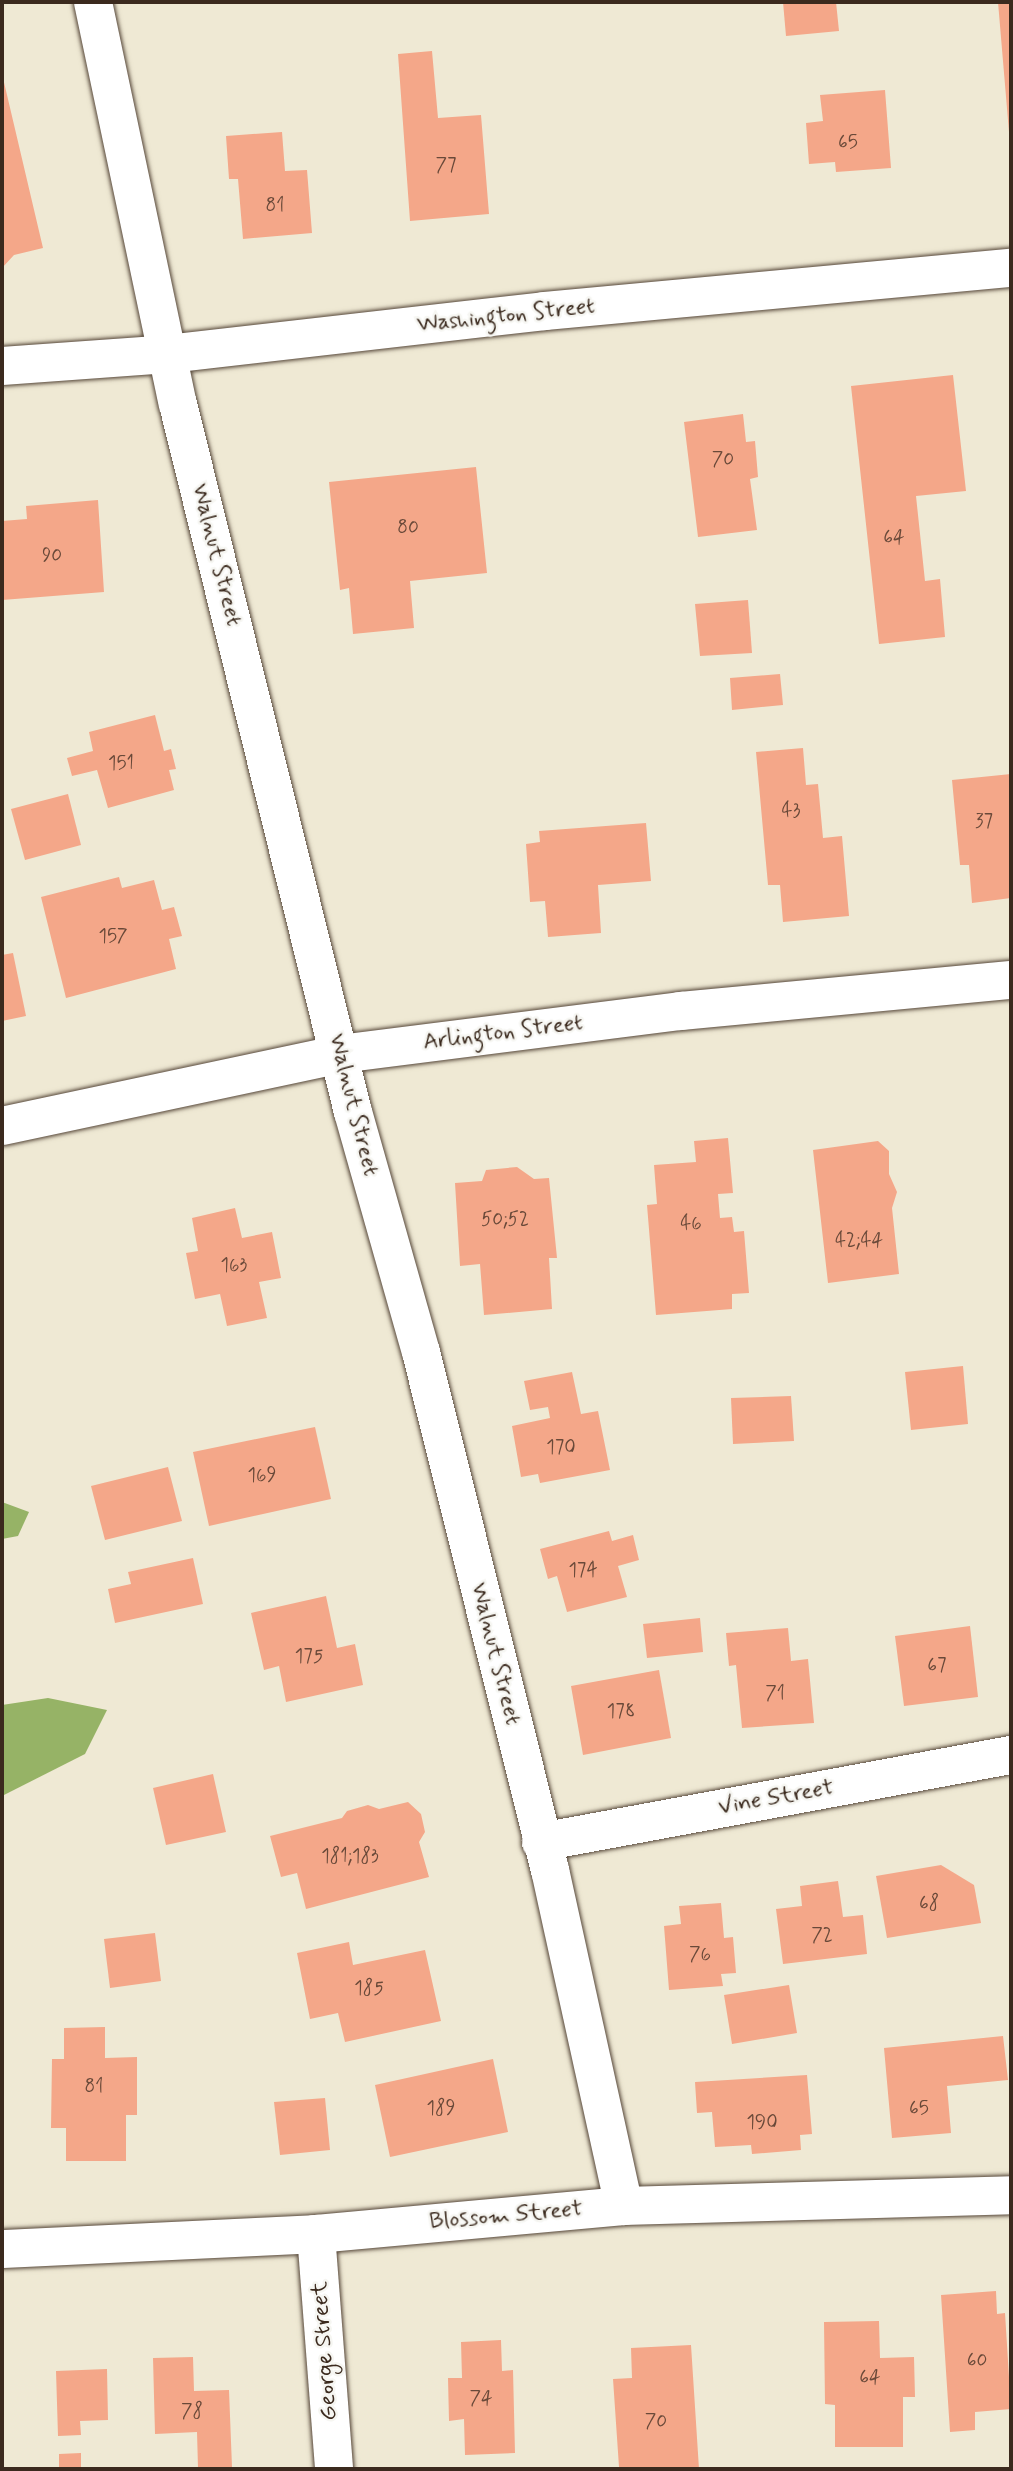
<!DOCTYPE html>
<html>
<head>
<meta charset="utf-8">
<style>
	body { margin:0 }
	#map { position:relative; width:1013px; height:2471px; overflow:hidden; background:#efe9d4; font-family:Mynerve,sans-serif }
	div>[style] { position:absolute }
	.forest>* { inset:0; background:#96b366 }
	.building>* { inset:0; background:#f4a789 }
	.roads { filter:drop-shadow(0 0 2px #564739) drop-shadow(0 0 2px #564739) }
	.minor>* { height:38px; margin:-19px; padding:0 19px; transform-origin:19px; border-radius:19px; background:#fff }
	span { translate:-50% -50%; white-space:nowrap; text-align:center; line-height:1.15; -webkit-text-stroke:5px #f6f6f2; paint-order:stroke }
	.number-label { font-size:19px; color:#694939 }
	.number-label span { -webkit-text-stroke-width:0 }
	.street-label { font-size:23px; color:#3b2a1e }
	.frame { position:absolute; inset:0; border:4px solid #3b2a1e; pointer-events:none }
</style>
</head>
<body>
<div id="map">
	<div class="forest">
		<i style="clip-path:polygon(2px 1502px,29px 1512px,18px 1536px,2px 1539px)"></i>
		<i style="clip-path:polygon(48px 1698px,107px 1710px,85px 1754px,2px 1796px,2px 1705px)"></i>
	</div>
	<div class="building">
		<i style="clip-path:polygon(783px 2px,836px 2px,839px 31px,786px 36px)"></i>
		<i style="clip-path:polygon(998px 2px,1011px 2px,1011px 132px,1009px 132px)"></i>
		<i style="clip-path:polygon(432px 51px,438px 118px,481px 115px,489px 214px,410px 221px,398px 54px)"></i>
		<i style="clip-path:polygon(3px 78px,43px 248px,14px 255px,2px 268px)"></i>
		<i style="clip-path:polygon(885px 90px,891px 168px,836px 172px,835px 162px,809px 164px,806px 123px,823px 121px,820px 95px)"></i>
		<i style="clip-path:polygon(282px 132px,285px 171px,307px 170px,312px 233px,243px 239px,238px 179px,229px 179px,226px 136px)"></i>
		<i style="clip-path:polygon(953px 375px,966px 491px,916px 496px,925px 581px,940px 579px,945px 637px,879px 644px,851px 386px)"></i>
		<i style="clip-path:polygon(743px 414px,746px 442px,755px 441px,758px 477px,750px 479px,757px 530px,698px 537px,684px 422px)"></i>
		<i style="clip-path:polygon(476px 467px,487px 573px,410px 581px,414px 628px,353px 634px,349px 588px,340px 590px,329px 482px)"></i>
		<i style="clip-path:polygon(98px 500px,104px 592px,2px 600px,2px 521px,27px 519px,26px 506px)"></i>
		<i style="clip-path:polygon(748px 600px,752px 653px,700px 656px,695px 604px)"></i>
		<i style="clip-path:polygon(780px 674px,783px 705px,732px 710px,730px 678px)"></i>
		<i style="clip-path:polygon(155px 715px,164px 751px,171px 749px,176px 769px,169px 770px,174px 790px,108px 808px,97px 770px,72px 776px,67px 758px,93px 751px,89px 732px)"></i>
		<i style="clip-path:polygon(803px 748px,806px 785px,818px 784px,823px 838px,842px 836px,849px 916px,783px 922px,780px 885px,768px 885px,756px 752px)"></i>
		<i style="clip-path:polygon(1011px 774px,1011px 898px,972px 903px,969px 865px,960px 865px,952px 780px)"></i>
		<i style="clip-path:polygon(68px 794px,81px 845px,25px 860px,11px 809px)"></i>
		<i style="clip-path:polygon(646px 823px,651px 881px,598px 885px,601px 933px,548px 937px,545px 901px,530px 902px,526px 844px,540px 842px,539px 831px)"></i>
		<i style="clip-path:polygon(119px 877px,122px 888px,154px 880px,162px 910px,174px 907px,182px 936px,169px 939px,176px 969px,66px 998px,41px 897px)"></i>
		<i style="clip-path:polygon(13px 953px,26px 1016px,2px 1021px,2px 955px)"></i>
		<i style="clip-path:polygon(728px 1138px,733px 1193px,718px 1194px,720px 1218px,732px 1217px,734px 1232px,744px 1231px,749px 1293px,732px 1294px,732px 1309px,656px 1315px,647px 1205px,657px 1204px,654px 1165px,696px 1162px,694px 1141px)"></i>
		<i style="clip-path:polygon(878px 1141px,889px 1151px,889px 1174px,897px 1192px,892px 1208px,899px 1274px,828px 1283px,813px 1150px)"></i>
		<i style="clip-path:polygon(517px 1167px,534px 1179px,549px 1178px,557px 1258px,549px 1258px,552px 1309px,484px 1315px,480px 1264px,460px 1266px,455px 1183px,482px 1181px,486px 1170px)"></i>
		<i style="clip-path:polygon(235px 1208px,242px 1238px,272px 1232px,281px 1278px,259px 1282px,267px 1318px,227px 1326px,220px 1294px,195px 1299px,186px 1253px,198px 1251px,192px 1218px)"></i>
		<i style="clip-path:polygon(963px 1366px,968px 1424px,911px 1430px,905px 1372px)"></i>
		<i style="clip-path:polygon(572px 1372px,581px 1414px,598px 1411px,610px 1470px,540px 1483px,538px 1474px,521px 1477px,512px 1426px,550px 1418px,548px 1407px,530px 1410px,524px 1381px)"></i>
		<i style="clip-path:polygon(791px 1396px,794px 1441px,733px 1444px,731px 1398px)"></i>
		<i style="clip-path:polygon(315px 1427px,331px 1499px,209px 1526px,193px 1452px)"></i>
		<i style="clip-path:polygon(168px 1467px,182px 1521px,105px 1540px,91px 1486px)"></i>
		<i style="clip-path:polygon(609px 1531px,612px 1541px,633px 1535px,639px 1560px,618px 1566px,627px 1597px,567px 1612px,557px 1576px,548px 1579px,540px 1549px)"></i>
		<i style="clip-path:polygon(193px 1558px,203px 1604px,115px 1623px,108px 1589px,131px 1584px,128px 1572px)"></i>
		<i style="clip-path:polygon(326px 1596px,337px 1648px,355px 1644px,363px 1685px,286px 1702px,279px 1666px,264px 1670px,251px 1613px)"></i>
		<i style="clip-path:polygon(700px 1618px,703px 1652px,647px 1658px,643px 1624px)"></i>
		<i style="clip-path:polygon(970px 1626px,978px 1697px,904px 1706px,895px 1636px)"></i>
		<i style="clip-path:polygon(788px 1628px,791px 1661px,808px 1659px,814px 1723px,742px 1728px,736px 1665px,729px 1666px,726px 1633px)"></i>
		<i style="clip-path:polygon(659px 1670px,671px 1738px,583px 1755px,571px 1686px)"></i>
		<i style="clip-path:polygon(213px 1774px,226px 1832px,166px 1845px,153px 1788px)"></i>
		<i style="clip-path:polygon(408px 1802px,421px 1814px,425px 1832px,419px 1842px,429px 1877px,306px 1909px,297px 1873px,281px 1877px,270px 1836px,342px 1818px,347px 1811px,368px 1805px,379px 1809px)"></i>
		<i style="clip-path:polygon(941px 1865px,974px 1885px,981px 1923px,887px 1938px,876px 1876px)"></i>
		<i style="clip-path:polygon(838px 1881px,843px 1917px,863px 1915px,867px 1954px,783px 1964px,776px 1909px,802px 1906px,800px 1886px)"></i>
		<i style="clip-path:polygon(721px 1903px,724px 1938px,733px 1937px,736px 1973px,721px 1974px,723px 1986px,669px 1990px,664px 1926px,681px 1924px,679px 1906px)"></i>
		<i style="clip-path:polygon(155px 1933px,161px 1981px,110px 1988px,104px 1939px)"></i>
		<i style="clip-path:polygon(349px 1942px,353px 1965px,425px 1950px,441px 2021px,345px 2042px,338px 2013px,310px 2019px,297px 1953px)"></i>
		<i style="clip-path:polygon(789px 1985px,797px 2033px,732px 2044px,724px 1995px)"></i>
		<i style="clip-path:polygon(105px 2027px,105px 2058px,137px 2057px,137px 2115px,126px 2115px,126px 2161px,66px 2161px,66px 2128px,51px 2128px,52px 2059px,64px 2059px,64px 2028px)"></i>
		<i style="clip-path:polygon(1003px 2036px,1008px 2080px,947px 2086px,951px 2133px,892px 2138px,884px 2048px)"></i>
		<i style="clip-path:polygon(493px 2059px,508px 2132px,390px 2157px,375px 2085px)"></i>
		<i style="clip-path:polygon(807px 2075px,812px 2134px,800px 2135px,801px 2150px,752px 2154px,751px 2145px,715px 2147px,712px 2112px,697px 2113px,695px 2082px)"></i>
		<i style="clip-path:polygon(325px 2098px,330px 2150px,280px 2155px,274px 2102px)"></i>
		<i style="clip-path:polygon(996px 2291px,997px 2314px,1005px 2313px,1011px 2409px,975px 2412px,975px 2430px,950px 2432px,941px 2295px)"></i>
		<i style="clip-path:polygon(879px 2321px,880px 2358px,914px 2357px,915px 2397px,903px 2397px,903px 2447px,835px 2447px,835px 2405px,825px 2404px,824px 2322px)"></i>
		<i style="clip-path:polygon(501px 2340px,502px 2371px,513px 2370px,515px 2453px,465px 2455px,464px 2419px,449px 2421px,448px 2378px,462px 2378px,461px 2342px)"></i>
		<i style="clip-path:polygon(691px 2345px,699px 2469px,619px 2467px,613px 2379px,632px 2378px,631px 2348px)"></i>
		<i style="clip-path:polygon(193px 2357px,194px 2391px,229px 2390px,232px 2467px,198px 2468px,197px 2432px,155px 2434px,153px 2358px)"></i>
		<i style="clip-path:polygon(107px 2369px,108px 2420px,80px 2421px,81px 2435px,58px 2436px,56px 2371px)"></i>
		<i style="clip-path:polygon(81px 2453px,81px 2469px,59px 2469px,59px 2454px)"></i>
	</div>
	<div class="roads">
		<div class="minor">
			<i style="left:93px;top:2px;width:411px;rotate:78.1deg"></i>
			<i style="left:178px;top:404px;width:729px;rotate:76.12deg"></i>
			<i style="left:353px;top:1112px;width:249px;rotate:74.2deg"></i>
			<i style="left:421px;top:1352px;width:534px;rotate:76.02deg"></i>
			<i style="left:550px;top:1870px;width:344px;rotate:77.6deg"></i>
			<i style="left:2px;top:366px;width:166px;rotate:-4.1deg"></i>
			<i style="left:168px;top:354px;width:379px;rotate:-6.5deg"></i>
			<i style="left:545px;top:311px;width:468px;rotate:-5.3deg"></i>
			<i style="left:2px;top:1126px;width:346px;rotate:-12deg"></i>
			<i style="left:340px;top:1054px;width:344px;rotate:-7.2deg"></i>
			<i style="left:681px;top:1011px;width:331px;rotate:-5.4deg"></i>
			<i style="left:541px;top:1842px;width:478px;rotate:-10.5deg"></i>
			<i style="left:316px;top:2234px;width:236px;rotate:85.6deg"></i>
			<i style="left:2px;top:2249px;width:314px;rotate:-2.7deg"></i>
			<i style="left:316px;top:2234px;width:309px;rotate:-5.2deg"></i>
			<i style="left:624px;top:2206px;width:387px;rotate:-1.6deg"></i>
		</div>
	</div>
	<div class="number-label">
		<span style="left:848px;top:143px">65</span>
		<span style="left:446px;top:166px">77</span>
		<span style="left:275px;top:206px">81</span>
		<span style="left:723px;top:460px">70</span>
		<span style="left:408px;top:528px">80</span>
		<span style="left:894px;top:538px">64</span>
		<span style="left:52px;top:556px">90</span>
		<span style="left:121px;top:764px">151</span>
		<span style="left:791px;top:811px">43</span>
		<span style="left:984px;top:822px">37</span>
		<span style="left:113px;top:937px">157</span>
		<span style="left:505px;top:1220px">50;52</span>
		<span style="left:691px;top:1224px">46</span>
		<span style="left:859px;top:1241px">42;44</span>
		<span style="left:234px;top:1266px">163</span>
		<span style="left:561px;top:1448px">170</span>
		<span style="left:262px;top:1476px">169</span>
		<span style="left:583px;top:1571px">174</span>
		<span style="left:309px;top:1657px">175</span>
		<span style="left:937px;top:1666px">67</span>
		<span style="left:775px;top:1694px">71</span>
		<span style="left:621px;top:1712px">178</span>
		<span style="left:350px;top:1857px">181;183</span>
		<span style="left:929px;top:1904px">68</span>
		<span style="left:822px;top:1936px">72</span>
		<span style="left:700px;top:1955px">76</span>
		<span style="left:369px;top:1989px">185</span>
		<span style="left:94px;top:2087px">81</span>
		<span style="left:441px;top:2109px">189</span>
		<span style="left:919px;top:2109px">65</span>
		<span style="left:762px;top:2123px">190</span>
		<span style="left:977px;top:2361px">60</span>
		<span style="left:870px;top:2378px">64</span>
		<span style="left:481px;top:2399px">74</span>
		<span style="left:192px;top:2412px">78</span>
		<span style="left:656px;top:2422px">70</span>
	</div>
	<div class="street-label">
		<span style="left:506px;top:316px;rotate:-6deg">Washington Street</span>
		<span style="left:216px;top:555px;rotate:76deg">Walnut Street</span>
		<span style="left:503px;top:1033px;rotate:-7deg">Arlington Street</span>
		<span style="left:353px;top:1105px;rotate:76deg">Walnut Street</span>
		<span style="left:495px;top:1654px;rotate:76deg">Walnut Street</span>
		<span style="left:776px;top:1798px;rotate:-10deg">Vine Street</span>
		<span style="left:506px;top:2216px;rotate:-5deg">Blossom Street</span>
		<span style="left:325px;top:2351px;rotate:-94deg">George Street</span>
	</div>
	<div class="frame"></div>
</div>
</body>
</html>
